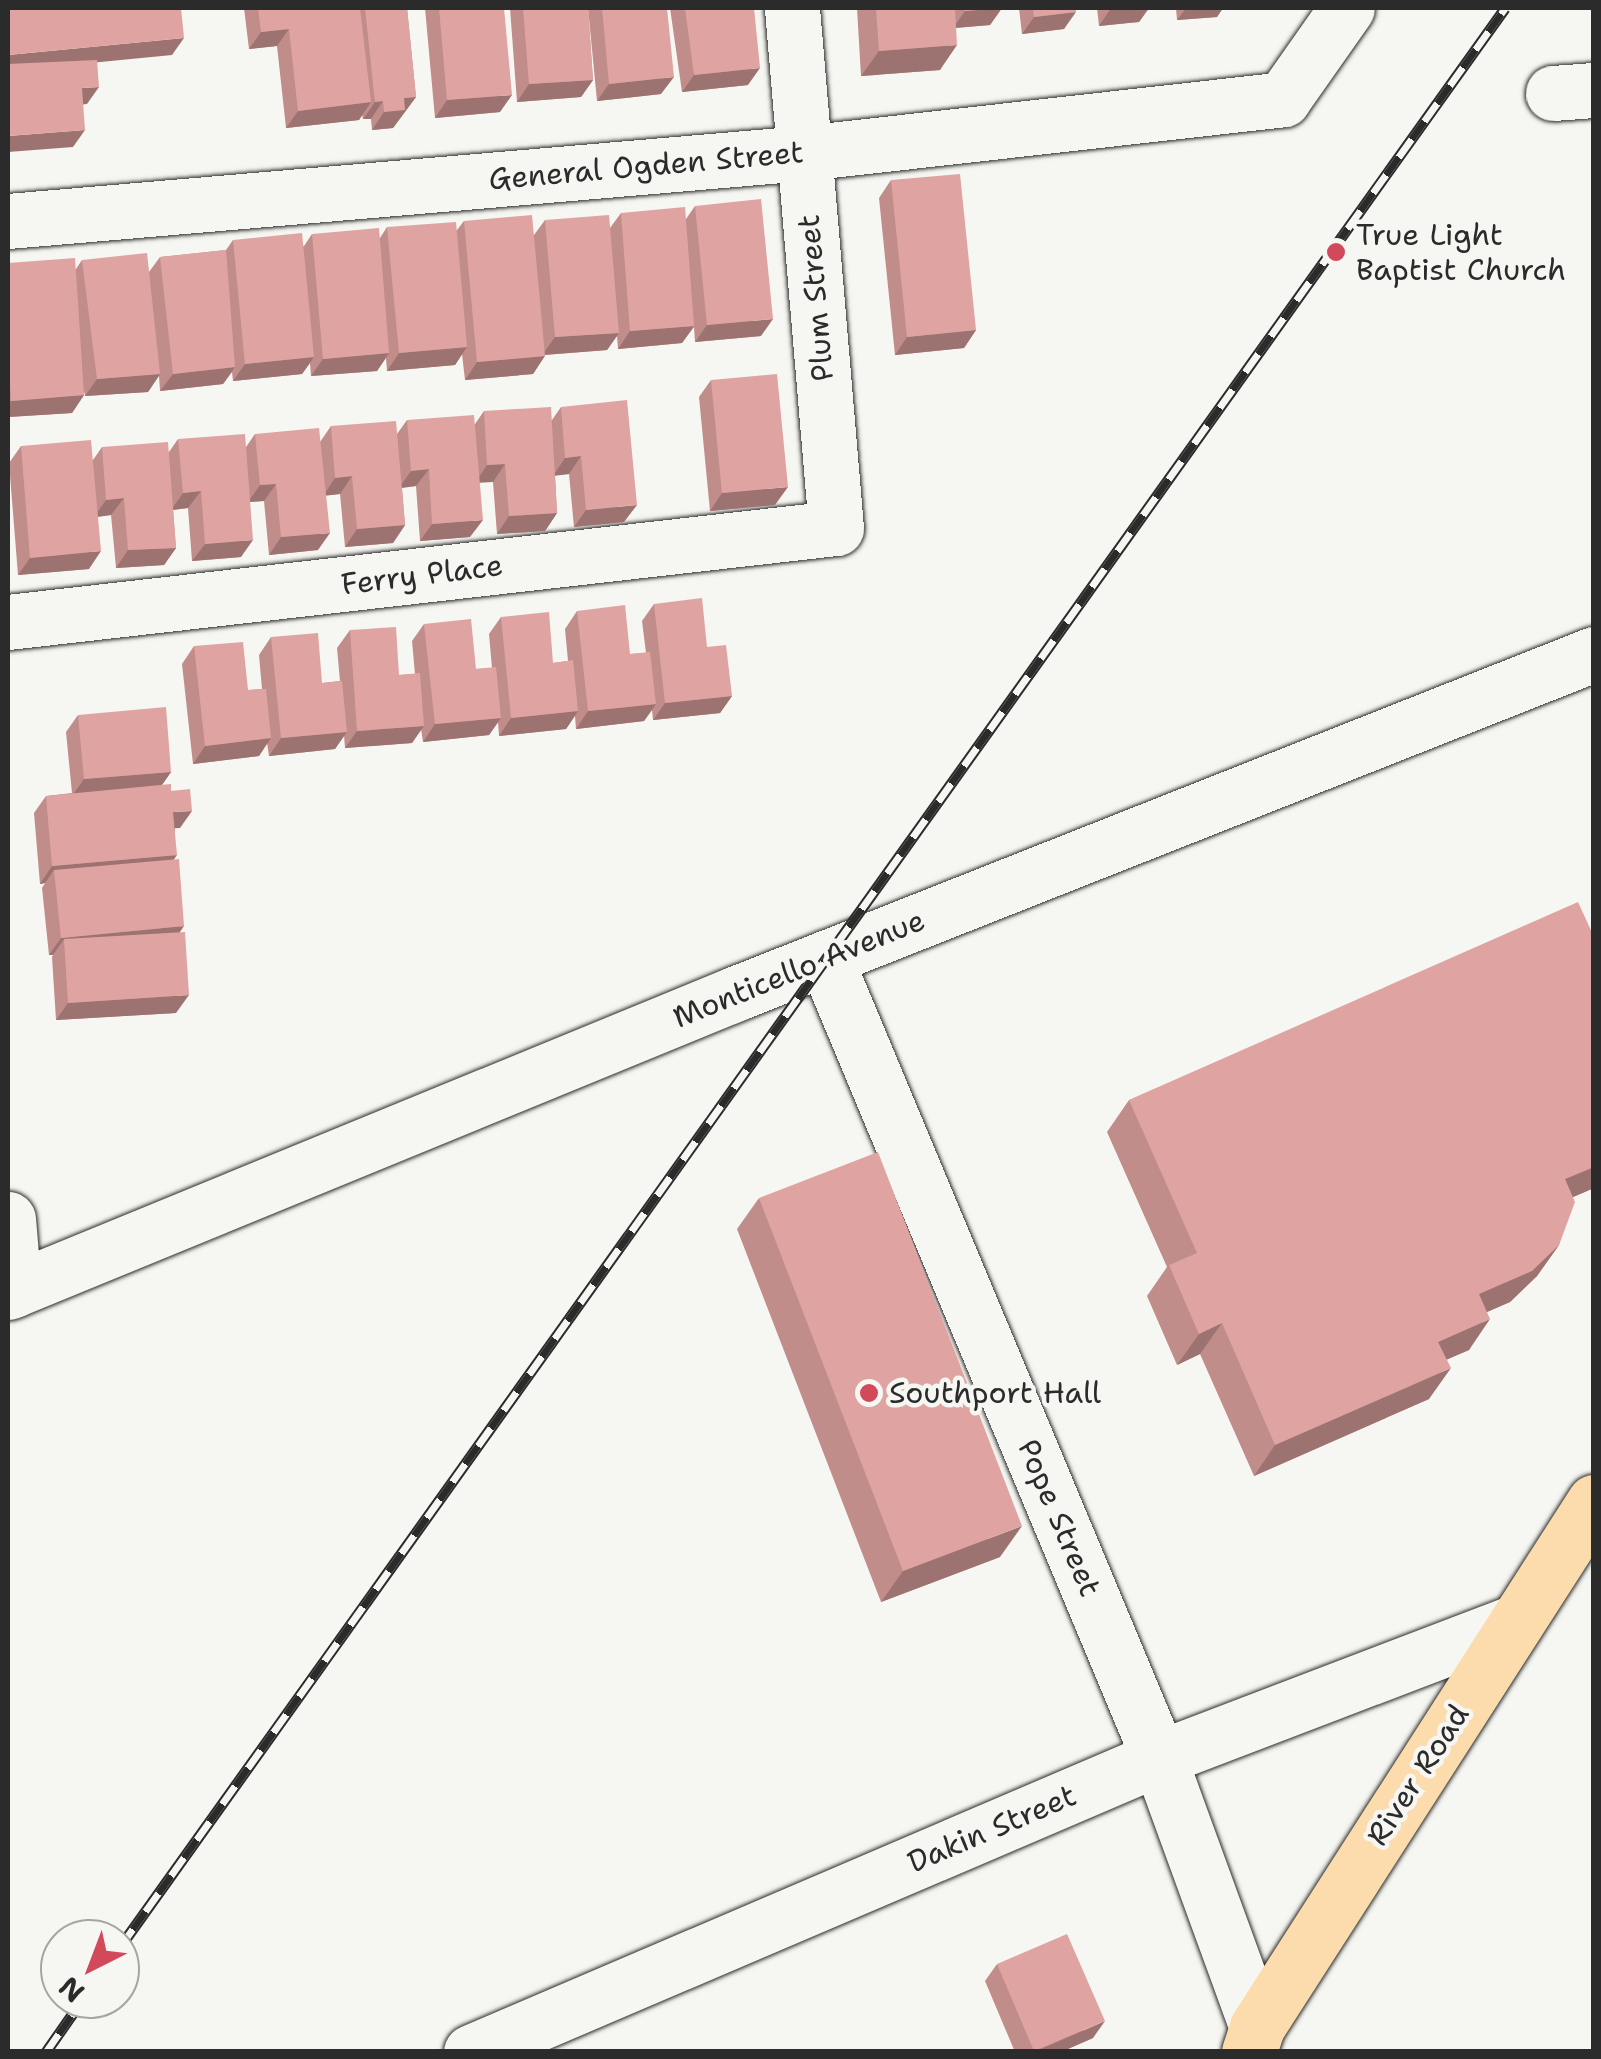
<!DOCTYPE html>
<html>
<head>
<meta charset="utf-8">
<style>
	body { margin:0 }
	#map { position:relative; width:1601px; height:2059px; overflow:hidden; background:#f6f6f2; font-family:"Shantell Sans",sans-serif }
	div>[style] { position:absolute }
	.roads { filter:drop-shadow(0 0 2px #2b2b2b) drop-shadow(0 0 2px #2b2b2b) }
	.minor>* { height:55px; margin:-27.5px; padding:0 27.5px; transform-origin:27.5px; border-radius:27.5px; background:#f6f6f2 }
	.major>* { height:55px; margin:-27.5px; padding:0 27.5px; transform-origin:27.5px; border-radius:27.5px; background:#fcdcac }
	.rail>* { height:11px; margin-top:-5.5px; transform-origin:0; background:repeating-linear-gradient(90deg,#f6f6f2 0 22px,#2b2b2b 0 44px); box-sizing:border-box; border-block:2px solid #2b2b2b }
	.wall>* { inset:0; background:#c08d8b }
	.shaded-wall>* { inset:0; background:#9c7371 }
	.building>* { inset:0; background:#dfa4a2 }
	.dots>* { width:28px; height:28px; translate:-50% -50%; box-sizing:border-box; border:5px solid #f6f6f2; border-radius:50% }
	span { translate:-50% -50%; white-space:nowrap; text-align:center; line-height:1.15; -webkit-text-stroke:9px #f6f6f2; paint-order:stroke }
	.street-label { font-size:30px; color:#2b2b2b }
	.poi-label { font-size:30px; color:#2b2b2b }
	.left { translate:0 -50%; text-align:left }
	.frame { position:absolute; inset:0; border:10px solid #2b2b2b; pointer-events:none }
	.north { position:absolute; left:40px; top:1919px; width:100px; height:100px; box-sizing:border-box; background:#f6f6f2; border:2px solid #a5a5a2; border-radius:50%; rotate:222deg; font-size:28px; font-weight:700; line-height:40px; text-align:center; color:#2b2b2b }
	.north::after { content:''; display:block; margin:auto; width:35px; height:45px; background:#d1495b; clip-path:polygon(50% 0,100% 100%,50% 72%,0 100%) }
</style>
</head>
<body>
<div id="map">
	<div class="roads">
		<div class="minor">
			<i style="left:1553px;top:93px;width:41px;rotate:-4.2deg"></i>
			<i style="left:8px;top:221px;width:799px;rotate:-4.88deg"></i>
			<i style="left:804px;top:153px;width:482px;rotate:-6.4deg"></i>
			<i style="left:1283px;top:99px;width:111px;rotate:-54.9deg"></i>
			<i style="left:8px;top:622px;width:833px;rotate:-6.48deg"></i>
			<i style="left:836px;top:528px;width:522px;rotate:-94.84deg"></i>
			<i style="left:825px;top:958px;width:867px;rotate:67.34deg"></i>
			<i style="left:1159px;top:1758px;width:286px;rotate:70deg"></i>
			<i style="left:8px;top:1219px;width:71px;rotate:85.2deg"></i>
			<i style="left:8px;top:1292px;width:788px;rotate:-22.3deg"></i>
			<i style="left:737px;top:993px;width:922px;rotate:-21.58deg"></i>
			<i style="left:471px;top:2052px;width:748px;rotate:-23.14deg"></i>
			<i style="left:1159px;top:1758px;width:383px;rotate:-20.9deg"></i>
		</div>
		<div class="major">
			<i style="left:1249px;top:2052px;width:26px;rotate:-72deg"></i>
			<i style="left:1257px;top:2027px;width:624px;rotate:-57.3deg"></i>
		</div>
	</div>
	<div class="rail">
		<i style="left:120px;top:1947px;width:2383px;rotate:-54.46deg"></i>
		<i style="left:46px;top:2052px;width:65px;rotate:-55.1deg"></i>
	</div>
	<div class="wall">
		<i style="clip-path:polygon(244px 8px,407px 8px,416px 97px,393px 128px,372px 130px,371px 119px,363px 119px,362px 115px,359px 120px,286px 128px,277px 46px,249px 49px)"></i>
		<i style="clip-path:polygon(425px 8px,504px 8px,500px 112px,435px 118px)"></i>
		<i style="clip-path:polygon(510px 8px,588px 8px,593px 80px,581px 97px,517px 102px)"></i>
		<i style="clip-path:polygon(588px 8px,667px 8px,661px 94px,597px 101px)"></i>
		<i style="clip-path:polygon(670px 8px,754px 8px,748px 85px,682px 92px)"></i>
		<i style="clip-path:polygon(857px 8px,1002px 8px,990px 25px,956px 28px,940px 70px,861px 76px)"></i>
		<i style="clip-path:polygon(1019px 8px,1076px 8px,1064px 29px,1022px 34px)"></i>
		<i style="clip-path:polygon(1097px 8px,1149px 8px,1139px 22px,1099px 26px)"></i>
		<i style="clip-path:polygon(1176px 8px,1223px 8px,1217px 17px,1177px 20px)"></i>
		<i style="clip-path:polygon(891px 180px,976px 330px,964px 348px,895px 355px,879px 198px)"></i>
		<i style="clip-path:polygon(695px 206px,761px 336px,695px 342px,694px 327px,682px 343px,618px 349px,617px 336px,607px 350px,545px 355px,533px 374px,465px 380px,462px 354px,455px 365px,387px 371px,386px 358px,377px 371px,311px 376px,310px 363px,302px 374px,233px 381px,232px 372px,223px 384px,160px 391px,159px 376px,148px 392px,85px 396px,84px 391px,84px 395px,72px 413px,8px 417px,8px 263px,76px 269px,82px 260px,149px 272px,160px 257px,226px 250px,233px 240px,304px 246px,312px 234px,380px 238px,387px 227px,457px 230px,464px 221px,534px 235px,545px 220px,610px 228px,621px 213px,686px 219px)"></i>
		<i style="clip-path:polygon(711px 380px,775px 505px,710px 511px,699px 397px)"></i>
		<i style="clip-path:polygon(561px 407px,624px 522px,574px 527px,569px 474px,555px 475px,557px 513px,545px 531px,497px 534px,493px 482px,479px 482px,470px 537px,420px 541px,416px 486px,402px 488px,405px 525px,393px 543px,345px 547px,340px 494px,326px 495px,318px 550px,269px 555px,264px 501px,250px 502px,241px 557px,192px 561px,188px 508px,173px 510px,176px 548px,164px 565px,116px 568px,111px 515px,98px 517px,89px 569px,18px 575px,9px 463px,21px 446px,93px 460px,102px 447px,169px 452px,178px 439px,246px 447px,255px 434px,320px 442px,331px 426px,397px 434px,407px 420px,475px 424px,484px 411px,552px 420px)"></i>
		<i style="clip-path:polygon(654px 604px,707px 647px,732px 696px,720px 713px,653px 720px,652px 710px,644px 721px,576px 729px,575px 716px,566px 729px,499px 736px,498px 722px,489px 735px,423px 742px,421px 729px,412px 743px,345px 748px,344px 735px,335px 749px,269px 756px,267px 743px,259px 756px,193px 764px,182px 664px,194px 646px,248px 690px,262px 689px,259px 655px,271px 637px,322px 683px,340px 681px,337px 648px,350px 630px,399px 675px,415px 674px,412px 641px,424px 624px,476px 669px,492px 668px,489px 634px,501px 617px,553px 663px,568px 661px,565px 629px,577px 611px,630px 654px,646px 653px,642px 621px)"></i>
		<i style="clip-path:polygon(78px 715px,171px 772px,162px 785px,180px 828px,175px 828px,174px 859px,180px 932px,176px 1013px,56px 1020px,52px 957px,53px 955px,49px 955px,42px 888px,45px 883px,40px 884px,34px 813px,46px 796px,72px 793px,66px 732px)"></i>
		<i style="clip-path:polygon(1594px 937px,1594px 1188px,1573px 1197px,1559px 1245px,1537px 1276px,1510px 1302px,1487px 1312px,1469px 1350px,1447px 1359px,1429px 1399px,1254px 1476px,1200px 1354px,1177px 1365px,1147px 1296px,1167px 1267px,1107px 1132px,1129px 1100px)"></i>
		<i style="clip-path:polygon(759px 1198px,1000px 1557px,881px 1602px,737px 1229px)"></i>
		<i style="clip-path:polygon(997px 1964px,1093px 2038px,1061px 2052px,1015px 2052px,985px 1981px)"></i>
	</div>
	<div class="shaded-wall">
		<i style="clip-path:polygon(1002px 8px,990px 25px,953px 28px,965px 11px)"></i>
		<i style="clip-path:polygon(1111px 8px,1149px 8px,1139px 22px,1099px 26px)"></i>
		<i style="clip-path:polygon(1186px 8px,1223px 8px,1217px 17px,1177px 20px)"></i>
		<i style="clip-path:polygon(1076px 12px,1064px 29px,1022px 34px,1034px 17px)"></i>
		<i style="clip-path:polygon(289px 29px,277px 46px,249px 49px,261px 32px)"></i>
		<i style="clip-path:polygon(184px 38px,172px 55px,8px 71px,8px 55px)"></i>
		<i style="clip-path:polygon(957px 45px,940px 70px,861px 76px,879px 51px)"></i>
		<i style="clip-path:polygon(760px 68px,748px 85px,682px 92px,694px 75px)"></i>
		<i style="clip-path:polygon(674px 77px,661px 94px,597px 101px,609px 84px)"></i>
		<i style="clip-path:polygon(593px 80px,581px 97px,517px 102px,529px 84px)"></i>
		<i style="clip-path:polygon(99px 87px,87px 104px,70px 106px,82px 88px)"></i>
		<i style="clip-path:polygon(512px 95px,500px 112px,435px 118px,447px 100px)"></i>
		<i style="clip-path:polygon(416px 97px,393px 128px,372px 130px,384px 112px,404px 98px)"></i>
		<i style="clip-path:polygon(383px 101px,371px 119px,363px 119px,375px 102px)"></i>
		<i style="clip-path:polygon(371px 102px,359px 120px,286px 128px,298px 111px)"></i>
		<i style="clip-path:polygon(85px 130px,73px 147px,8px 152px,8px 136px)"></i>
		<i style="clip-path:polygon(773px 319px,761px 336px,695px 342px,707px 325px)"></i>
		<i style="clip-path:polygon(694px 326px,682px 343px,618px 349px,630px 331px)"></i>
		<i style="clip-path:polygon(976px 330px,964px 348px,895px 355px,907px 337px)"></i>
		<i style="clip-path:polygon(619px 333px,607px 350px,542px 355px,555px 337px)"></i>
		<i style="clip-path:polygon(467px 347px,455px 365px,387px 371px,399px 353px)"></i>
		<i style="clip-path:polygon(389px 353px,377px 371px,311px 376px,323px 359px)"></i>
		<i style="clip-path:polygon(545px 356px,533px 374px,465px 380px,477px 362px)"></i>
		<i style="clip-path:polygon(314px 357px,302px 374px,233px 381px,245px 364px)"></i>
		<i style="clip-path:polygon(235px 367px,223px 384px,160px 391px,173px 374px)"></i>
		<i style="clip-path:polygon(160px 374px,148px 392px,85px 396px,97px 379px)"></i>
		<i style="clip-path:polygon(84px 395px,72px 413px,8px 417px,8px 406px,11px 401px)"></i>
		<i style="clip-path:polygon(581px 456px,569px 474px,553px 476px,565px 458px)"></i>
		<i style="clip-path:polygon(505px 464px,493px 482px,475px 483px,487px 465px)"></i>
		<i style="clip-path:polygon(429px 469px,416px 486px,399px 488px,411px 471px)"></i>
		<i style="clip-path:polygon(352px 476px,340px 494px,323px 496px,335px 478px)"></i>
		<i style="clip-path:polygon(276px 484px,264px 501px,248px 502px,260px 485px)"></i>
		<i style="clip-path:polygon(788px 487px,775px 505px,710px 511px,722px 493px)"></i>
		<i style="clip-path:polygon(201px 491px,188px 508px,171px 510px,183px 493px)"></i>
		<i style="clip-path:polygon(124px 498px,111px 515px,94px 517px,106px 500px)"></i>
		<i style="clip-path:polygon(637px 505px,624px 522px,574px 527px,586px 510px)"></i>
		<i style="clip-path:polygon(557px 513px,545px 531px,497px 534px,509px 516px)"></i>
		<i style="clip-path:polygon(483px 520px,470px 537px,420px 541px,432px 524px)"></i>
		<i style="clip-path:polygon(405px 525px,393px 543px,345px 547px,357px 529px)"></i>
		<i style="clip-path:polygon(330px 533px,318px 550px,269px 555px,281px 537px)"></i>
		<i style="clip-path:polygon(253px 540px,241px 557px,192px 561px,205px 544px)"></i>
		<i style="clip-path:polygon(176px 548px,164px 565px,116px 568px,128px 550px)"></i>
		<i style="clip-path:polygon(101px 551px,89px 569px,18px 575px,30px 558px)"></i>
		<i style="clip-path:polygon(732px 696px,720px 713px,653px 720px,665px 703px)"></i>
		<i style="clip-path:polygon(656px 704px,644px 721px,576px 729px,588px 711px)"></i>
		<i style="clip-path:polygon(578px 711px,566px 729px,499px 736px,511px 718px)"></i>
		<i style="clip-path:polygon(501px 718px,489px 735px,423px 742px,435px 724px)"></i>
		<i style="clip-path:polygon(424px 726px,412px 743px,345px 748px,357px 731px)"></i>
		<i style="clip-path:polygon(347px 732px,335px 749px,269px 756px,281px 738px)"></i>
		<i style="clip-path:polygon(271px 738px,259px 756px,193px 764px,205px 746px)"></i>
		<i style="clip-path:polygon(171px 772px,159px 789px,72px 796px,84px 779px)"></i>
		<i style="clip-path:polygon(192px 811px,180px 828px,161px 829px,173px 812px)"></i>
		<i style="clip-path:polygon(177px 855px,165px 872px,54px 870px,45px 883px,40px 884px,52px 866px)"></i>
		<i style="clip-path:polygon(184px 926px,172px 944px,64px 939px,53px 955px,49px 955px,61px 938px)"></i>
		<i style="clip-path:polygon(189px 995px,176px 1013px,56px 1020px,68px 1003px)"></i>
		<i style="clip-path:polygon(1594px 1167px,1594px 1188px,1543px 1210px,1565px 1179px)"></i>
		<i style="clip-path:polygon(1559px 1245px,1537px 1276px,1510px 1302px,1457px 1325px,1479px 1294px)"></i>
		<i style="clip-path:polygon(1490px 1319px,1469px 1350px,1416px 1373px,1438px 1342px)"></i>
		<i style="clip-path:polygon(1222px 1323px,1200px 1354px,1177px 1365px,1199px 1334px)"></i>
		<i style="clip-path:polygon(1451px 1368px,1429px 1399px,1254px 1476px,1275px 1445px)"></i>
		<i style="clip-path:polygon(1022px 1526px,1000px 1557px,881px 1602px,903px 1571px)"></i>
		<i style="clip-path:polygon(1105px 2021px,1093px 2038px,1061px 2052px,1034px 2052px)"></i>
	</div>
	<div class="building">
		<i style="clip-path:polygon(8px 8px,181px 8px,184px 38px,8px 55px)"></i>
		<i style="clip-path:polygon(258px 8px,360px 8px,371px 102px,298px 111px,289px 29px,261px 32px)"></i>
		<i style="clip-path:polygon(365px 8px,407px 8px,416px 97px,404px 98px,405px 110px,384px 112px,383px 101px,375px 102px)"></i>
		<i style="clip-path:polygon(439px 8px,504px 8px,512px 95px,447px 100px)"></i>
		<i style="clip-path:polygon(523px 8px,588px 8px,593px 80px,529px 84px)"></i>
		<i style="clip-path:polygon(602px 8px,667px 8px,674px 77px,609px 84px)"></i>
		<i style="clip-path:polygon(685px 8px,754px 8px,760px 68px,694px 75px)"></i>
		<i style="clip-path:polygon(876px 8px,955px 8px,957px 45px,879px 51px)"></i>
		<i style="clip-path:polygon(965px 8px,1002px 8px,965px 11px)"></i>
		<i style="clip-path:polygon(1033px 8px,1076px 8px,1076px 12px,1034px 17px)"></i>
		<i style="clip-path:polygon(97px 60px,99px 87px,82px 88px,85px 130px,8px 136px,8px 64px)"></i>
		<i style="clip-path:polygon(960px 174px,976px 330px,907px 337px,891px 180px)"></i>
		<i style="clip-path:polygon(761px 199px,773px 319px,707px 325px,695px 206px)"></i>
		<i style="clip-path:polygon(685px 207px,694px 326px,630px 331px,621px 213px)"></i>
		<i style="clip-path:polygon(532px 215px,545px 356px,477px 362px,464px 221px)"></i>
		<i style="clip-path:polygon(609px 215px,619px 333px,555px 337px,545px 220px)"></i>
		<i style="clip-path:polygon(456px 222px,467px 347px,399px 353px,387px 227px)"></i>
		<i style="clip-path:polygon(379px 228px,389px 353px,323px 359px,312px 234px)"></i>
		<i style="clip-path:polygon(302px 233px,314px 357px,245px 364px,233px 240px)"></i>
		<i style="clip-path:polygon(226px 250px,235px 367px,173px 374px,160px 257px)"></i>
		<i style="clip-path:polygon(147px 253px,160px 374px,97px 379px,82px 260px)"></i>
		<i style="clip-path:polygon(75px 258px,84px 395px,11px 401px,8px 348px,8px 263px)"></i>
		<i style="clip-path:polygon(777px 374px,788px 487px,722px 493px,711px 380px)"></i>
		<i style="clip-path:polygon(627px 400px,637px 505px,586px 510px,581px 456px,565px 458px,561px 407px)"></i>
		<i style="clip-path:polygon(551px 407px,557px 513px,509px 516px,505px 464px,487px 465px,484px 411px)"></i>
		<i style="clip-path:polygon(474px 415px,483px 520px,432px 524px,429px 469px,411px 471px,407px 420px)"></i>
		<i style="clip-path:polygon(396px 421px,405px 525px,357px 529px,352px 476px,335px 478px,331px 426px)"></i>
		<i style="clip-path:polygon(319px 428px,330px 533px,281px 537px,276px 484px,260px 485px,255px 434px)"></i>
		<i style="clip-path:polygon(245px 434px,253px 540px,205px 544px,201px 491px,183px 493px,178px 439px)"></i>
		<i style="clip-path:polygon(91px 440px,101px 551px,30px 558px,21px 446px)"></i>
		<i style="clip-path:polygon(168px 442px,176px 548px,128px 550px,124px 498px,106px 500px,102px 447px)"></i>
		<i style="clip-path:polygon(702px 598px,707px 647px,726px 645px,732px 696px,665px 703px,654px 604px)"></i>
		<i style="clip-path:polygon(625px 605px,630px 654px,650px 652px,656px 704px,588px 711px,577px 611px)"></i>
		<i style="clip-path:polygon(549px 612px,553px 663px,573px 660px,578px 711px,511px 718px,501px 617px)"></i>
		<i style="clip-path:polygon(471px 619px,476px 669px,496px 667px,501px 718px,435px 724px,424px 624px)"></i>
		<i style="clip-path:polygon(396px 627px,399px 675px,420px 673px,424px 726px,357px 731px,350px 630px)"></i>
		<i style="clip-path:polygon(318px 633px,322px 683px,342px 681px,347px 732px,281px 738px,271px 637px)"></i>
		<i style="clip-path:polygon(243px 642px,248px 690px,266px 689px,271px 738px,205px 746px,194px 646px)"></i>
		<i style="clip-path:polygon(166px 707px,171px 772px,84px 779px,78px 715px)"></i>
		<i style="clip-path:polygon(171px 784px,171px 791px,190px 789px,192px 811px,173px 812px,177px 855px,52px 866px,46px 796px)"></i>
		<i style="clip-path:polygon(179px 859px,184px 926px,61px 938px,54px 870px)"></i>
		<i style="clip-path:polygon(1578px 902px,1594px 937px,1594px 1167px,1565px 1179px,1575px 1202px,1559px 1245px,1532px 1271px,1479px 1294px,1490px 1319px,1438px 1342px,1451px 1368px,1275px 1445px,1222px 1323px,1199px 1334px,1169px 1265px,1197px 1253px,1129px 1100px)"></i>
		<i style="clip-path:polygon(185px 932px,189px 995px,68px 1003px,64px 939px)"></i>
		<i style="clip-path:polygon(878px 1152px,1022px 1526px,903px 1571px,759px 1198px)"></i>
		<i style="clip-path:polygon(1067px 1934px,1105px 2021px,1034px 2051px,997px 1964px)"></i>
	</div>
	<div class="dots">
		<i style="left:1336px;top:252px;background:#d1495b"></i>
		<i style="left:869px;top:1393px;background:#d1495b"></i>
	</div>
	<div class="street-label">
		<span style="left:646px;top:166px;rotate:-5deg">General Ogden Street</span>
		<span style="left:816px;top:298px;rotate:-95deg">Plum Street</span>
		<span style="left:422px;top:575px;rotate:-7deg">Ferry Place</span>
		<span style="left:799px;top:969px;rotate:-22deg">Monticello Avenue</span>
		<span style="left:1059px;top:1518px;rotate:67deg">Pope Street</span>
		<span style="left:1418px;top:1775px;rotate:-57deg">River Road</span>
		<span style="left:992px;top:1829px;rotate:-23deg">Dakin Street</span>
	</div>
	<div class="poi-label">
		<span class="left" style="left:1356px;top:252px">True Light<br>Baptist Church</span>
		<span class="left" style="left:889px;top:1393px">Southport Hall</span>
	</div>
	<div class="frame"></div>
	<div class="north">N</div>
</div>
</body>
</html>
